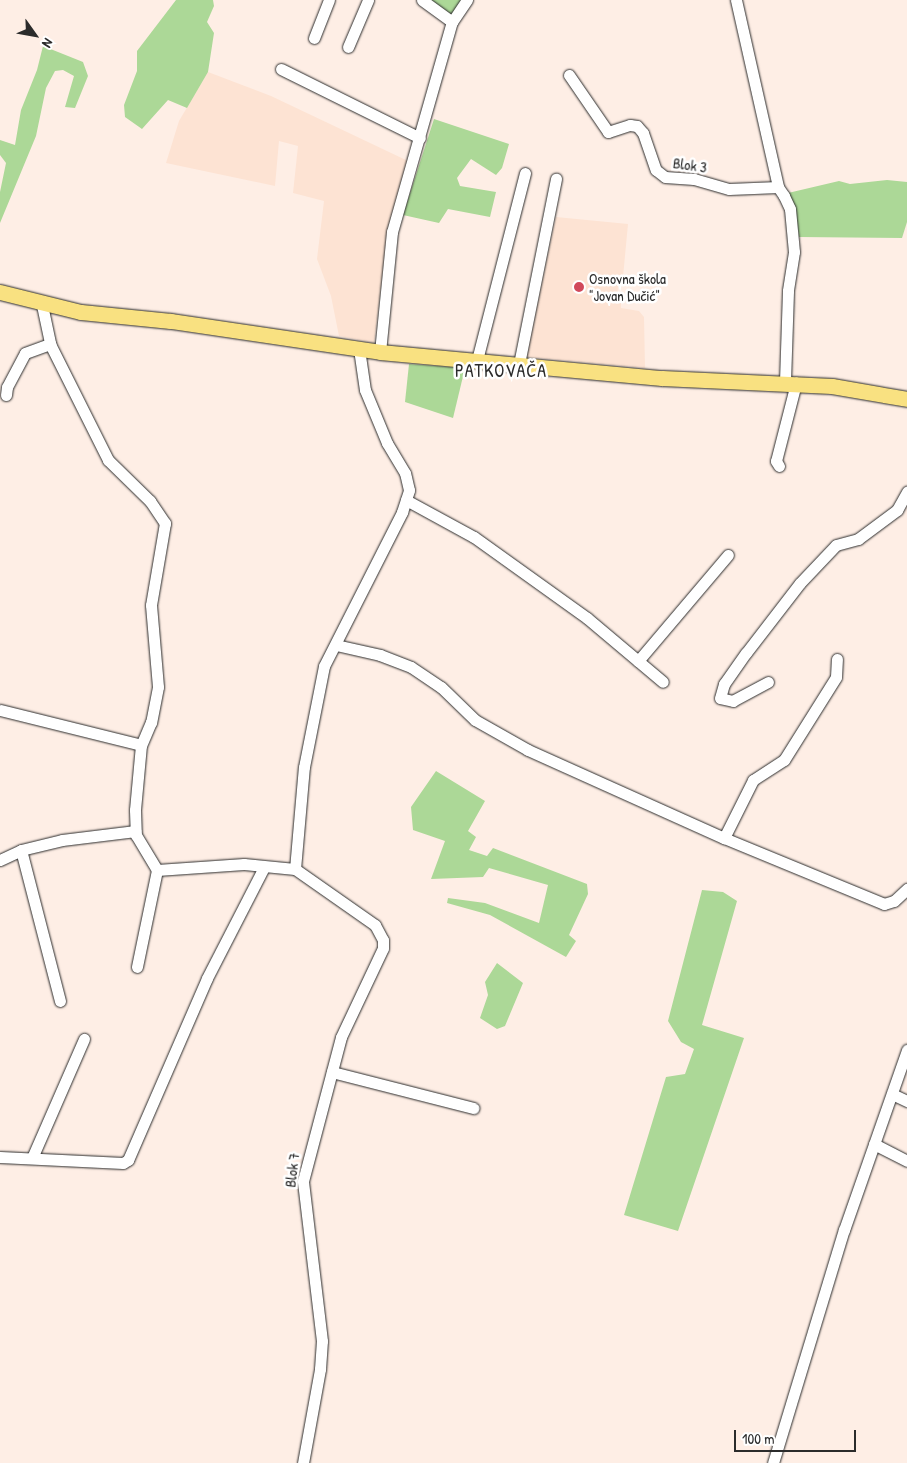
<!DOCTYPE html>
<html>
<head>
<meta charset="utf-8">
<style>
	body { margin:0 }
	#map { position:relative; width:907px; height:1463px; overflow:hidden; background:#feeee5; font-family:"Patrick Hand",sans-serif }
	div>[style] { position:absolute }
	.built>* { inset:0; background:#fde3d3 }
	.green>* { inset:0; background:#acd897 }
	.roads { filter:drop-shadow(0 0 1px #2b2b2b) drop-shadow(0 0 1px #2b2b2b) }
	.minor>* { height:11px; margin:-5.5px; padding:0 5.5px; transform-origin:5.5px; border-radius:5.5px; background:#fff }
	.major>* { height:15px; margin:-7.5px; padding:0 7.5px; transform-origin:7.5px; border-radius:7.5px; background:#f9e181 }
	.dots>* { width:14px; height:14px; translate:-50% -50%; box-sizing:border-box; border:2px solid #fff; border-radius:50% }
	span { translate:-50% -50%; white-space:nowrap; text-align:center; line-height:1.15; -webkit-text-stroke:5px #fff; paint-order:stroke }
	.street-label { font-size:15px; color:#2b2b2b }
	.poi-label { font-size:15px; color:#2b2b2b }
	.left { translate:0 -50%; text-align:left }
	.quarter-label { font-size:18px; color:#2b2b2b; letter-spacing:1px }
	.north { position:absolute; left:10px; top:10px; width:50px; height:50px; -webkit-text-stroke:4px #fff; paint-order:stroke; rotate:122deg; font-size:14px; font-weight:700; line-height:20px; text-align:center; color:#2b2b2b }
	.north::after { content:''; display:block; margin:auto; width:18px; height:22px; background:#2b2b2b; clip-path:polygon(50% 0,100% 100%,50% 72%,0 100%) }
	.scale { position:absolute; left:734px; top:1430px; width:122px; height:22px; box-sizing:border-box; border:2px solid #2b2b2b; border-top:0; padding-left:6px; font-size:15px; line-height:18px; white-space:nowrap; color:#2b2b2b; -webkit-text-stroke:4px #fff; paint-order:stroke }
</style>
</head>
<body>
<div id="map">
	<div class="built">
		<i style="clip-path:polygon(208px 72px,271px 96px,408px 161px,387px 239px,374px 343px,339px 336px,331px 296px,317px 259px,324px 201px,293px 193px,298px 146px,279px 141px,275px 186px,166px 163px,179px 121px)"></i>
		<i style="clip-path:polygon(556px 217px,628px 224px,623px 277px,619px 276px,617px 297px,621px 298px,621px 308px,639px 311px,644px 317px,645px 368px,526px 357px)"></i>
	</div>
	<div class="green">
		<i style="clip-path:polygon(176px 0,213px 0,214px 6px,207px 22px,214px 33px,208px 72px,187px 108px,168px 100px,142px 129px,125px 117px,124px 105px,137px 71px,137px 51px)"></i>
		<i style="clip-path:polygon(431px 0,461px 0,452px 15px)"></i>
		<i style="clip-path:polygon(43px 46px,83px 62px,88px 76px,75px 108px,65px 107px,74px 76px,63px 70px,55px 71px,46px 88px,36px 136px,0 223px,0 192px,6px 163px,0 155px,0 140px,15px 145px,21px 110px,37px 70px)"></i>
		<i style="clip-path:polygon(434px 119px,509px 144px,502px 168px,496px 175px,471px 159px,457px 178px,460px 186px,496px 192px,490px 217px,448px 209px,439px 223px,403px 215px)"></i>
		<i style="clip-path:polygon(887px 180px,907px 182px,907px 222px,902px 238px,799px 237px,795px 206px,788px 193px,839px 181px,850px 184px)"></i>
		<i style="clip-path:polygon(409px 364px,465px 368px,453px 418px,405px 402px)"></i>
		<i style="clip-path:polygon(436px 771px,485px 801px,468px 831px,476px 837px,469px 850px,487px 856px,493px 848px,587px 884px,588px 894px,569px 935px,576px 941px,566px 957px,490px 915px,447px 903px,448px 898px,485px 903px,539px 923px,548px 885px,489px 868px,483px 877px,431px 879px,445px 841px,413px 830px,411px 807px)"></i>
		<i style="clip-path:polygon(702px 890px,723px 892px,737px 901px,702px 1025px,744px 1038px,678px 1231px,624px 1215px,666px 1077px,685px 1074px,694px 1049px,681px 1042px,668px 1021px)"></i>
		<i style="clip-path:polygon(497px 963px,523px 983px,505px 1026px,497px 1029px,480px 1018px,488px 995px,485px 982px)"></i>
	</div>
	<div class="roads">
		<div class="minor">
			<i style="left:422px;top:0;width:37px;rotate:36deg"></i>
			<i style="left:736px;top:0;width:192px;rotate:77.3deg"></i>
			<i style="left:314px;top:38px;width:41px;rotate:-68.5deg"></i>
			<i style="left:348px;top:47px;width:51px;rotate:-66.9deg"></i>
			<i style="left:281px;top:69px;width:155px;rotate:26.4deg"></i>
			<i style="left:569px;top:75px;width:69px;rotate:55.6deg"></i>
			<i style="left:608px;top:132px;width:23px;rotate:-18deg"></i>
			<i style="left:630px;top:125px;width:7px;rotate:8deg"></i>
			<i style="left:637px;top:126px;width:9px;rotate:49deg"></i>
			<i style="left:643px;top:133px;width:39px;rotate:71deg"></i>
			<i style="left:656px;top:170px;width:11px;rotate:38deg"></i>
			<i style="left:665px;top:177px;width:29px;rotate:4deg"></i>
			<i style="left:694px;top:179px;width:36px;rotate:16deg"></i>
			<i style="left:729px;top:189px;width:49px;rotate:-2.3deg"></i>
			<i style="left:778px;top:187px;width:11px;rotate:56deg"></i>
			<i style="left:784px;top:196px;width:14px;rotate:65deg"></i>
			<i style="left:790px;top:209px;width:43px;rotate:84.7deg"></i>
			<i style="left:794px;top:252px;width:39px;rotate:99deg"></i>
			<i style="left:788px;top:291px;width:91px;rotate:91.9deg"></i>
			<i style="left:42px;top:305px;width:40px;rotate:78deg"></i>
			<i style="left:50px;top:344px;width:130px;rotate:63.4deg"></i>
			<i style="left:108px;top:460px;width:59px;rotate:44.3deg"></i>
			<i style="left:150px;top:501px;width:27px;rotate:56deg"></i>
			<i style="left:165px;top:523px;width:83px;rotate:99.7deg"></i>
			<i style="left:151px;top:605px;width:82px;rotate:85.1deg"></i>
			<i style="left:158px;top:687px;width:36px;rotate:101deg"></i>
			<i style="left:151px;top:722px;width:25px;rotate:113deg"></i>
			<i style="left:141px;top:745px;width:65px;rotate:95.3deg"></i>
			<i style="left:135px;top:810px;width:25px;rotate:88deg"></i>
			<i style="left:136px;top:835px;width:41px;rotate:59deg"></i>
			<i style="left:157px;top:870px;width:99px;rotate:101.7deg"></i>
			<i style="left:380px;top:352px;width:121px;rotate:-84.3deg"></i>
			<i style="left:392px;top:232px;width:218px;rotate:-74.1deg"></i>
			<i style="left:452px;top:22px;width:27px;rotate:-56deg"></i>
			<i style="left:477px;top:360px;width:193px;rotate:-75.6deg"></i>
			<i style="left:519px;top:364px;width:189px;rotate:-78.7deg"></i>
			<i style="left:6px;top:395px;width:8px;rotate:-83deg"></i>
			<i style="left:7px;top:387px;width:38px;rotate:-62deg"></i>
			<i style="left:25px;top:353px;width:27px;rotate:-20deg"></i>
			<i style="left:779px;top:466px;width:6px;rotate:-121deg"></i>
			<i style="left:776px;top:461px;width:81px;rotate:-75.6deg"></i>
			<i style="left:406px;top:500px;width:77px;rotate:28.6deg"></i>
			<i style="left:474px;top:537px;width:139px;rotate:35.6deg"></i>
			<i style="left:587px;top:618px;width:99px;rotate:40.1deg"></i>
			<i style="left:336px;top:645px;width:45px;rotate:12.8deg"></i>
			<i style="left:380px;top:655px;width:33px;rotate:21deg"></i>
			<i style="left:411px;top:667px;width:36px;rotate:34deg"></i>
			<i style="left:441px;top:687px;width:47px;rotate:44.1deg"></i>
			<i style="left:475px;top:720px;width:61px;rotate:29.5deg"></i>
			<i style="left:528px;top:750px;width:215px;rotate:24.2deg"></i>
			<i style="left:724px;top:838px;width:173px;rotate:22.4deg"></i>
			<i style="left:884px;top:904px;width:10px;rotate:-17deg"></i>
			<i style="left:894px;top:901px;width:18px;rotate:-43deg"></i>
			<i style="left:638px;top:661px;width:139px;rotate:-49.7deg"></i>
			<i style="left:768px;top:682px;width:40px;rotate:152deg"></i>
			<i style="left:733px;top:701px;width:13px;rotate:-167deg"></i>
			<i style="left:720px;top:698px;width:15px;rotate:-74deg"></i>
			<i style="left:724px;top:684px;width:38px;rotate:-55deg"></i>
			<i style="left:746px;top:653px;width:88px;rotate:-52.4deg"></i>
			<i style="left:800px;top:583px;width:52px;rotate:-46.5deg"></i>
			<i style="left:836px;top:545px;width:23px;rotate:-15deg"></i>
			<i style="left:858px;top:539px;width:49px;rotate:-36.6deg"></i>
			<i style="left:897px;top:510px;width:21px;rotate:-61deg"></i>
			<i style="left:0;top:710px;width:145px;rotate:13.9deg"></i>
			<i style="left:724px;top:838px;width:65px;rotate:-63.4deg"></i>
			<i style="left:753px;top:780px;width:37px;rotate:-33deg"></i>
			<i style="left:784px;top:760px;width:98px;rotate:-57.9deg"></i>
			<i style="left:836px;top:677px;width:18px;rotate:-87deg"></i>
			<i style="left:21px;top:850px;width:156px;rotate:75.5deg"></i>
			<i style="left:0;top:860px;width:23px;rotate:-25deg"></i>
			<i style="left:21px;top:850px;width:42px;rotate:-13.7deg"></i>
			<i style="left:62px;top:840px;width:74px;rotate:-7deg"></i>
			<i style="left:157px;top:870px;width:87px;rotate:-3.9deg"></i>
			<i style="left:244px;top:864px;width:51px;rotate:5.6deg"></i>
			<i style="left:332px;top:1072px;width:146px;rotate:14.3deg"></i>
			<i style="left:892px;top:1094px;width:17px;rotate:25deg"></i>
			<i style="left:874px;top:1144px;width:37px;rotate:27deg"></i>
			<i style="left:0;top:1157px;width:123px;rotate:2.8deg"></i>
			<i style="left:123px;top:1163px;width:6px;rotate:-31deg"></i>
			<i style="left:128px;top:1160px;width:198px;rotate:-66.5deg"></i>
			<i style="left:207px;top:978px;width:125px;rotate:-62.8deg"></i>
			<i style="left:32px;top:1158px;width:130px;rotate:-66.4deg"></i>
			<i style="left:303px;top:1463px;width:96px;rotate:-79.7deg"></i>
			<i style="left:320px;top:1369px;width:28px;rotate:-86deg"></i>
			<i style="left:322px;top:1341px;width:161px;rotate:-96.8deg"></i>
			<i style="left:303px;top:1181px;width:149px;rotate:-75.2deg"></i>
			<i style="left:341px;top:1037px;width:98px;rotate:-64.7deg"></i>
			<i style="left:383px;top:948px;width:8px;rotate:-90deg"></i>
			<i style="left:383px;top:940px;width:17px;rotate:-118deg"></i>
			<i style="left:375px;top:925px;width:98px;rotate:-145deg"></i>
			<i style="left:295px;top:869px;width:102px;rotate:-85deg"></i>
			<i style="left:304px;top:767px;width:103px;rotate:-78.8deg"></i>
			<i style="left:324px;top:666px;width:173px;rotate:-63.1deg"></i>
			<i style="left:402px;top:512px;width:23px;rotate:-72deg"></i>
			<i style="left:409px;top:490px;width:17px;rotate:-103deg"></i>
			<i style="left:405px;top:473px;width:35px;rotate:-121deg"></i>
			<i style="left:387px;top:443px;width:57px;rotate:-112.5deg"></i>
			<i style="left:365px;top:390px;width:41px;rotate:-98.3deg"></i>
			<i style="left:773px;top:1463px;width:244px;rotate:-73.1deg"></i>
			<i style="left:844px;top:1230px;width:191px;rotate:-70.7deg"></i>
		</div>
		<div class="major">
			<i style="left:0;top:292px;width:83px;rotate:13.9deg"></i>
			<i style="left:81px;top:312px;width:90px;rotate:5.7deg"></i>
			<i style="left:171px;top:321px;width:211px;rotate:8.4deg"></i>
			<i style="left:380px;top:352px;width:283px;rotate:5.3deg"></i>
			<i style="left:662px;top:378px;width:170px;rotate:2.7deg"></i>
			<i style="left:832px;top:386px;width:76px;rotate:9.8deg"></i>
		</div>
	</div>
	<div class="dots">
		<i style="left:579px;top:287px;background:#d1495b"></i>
	</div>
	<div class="street-label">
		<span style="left:690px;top:165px;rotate:8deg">Blok 3</span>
		<span style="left:292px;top:1170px;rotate:-83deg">Blok 7</span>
	</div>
	<div class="poi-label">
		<span class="left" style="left:589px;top:287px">Osnovna škola<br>"Jovan Dučić"</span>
	</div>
	<div class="quarter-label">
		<span style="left:501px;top:371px">PATKOVAČA</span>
	</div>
	<div class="north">N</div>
	<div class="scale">100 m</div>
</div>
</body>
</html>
